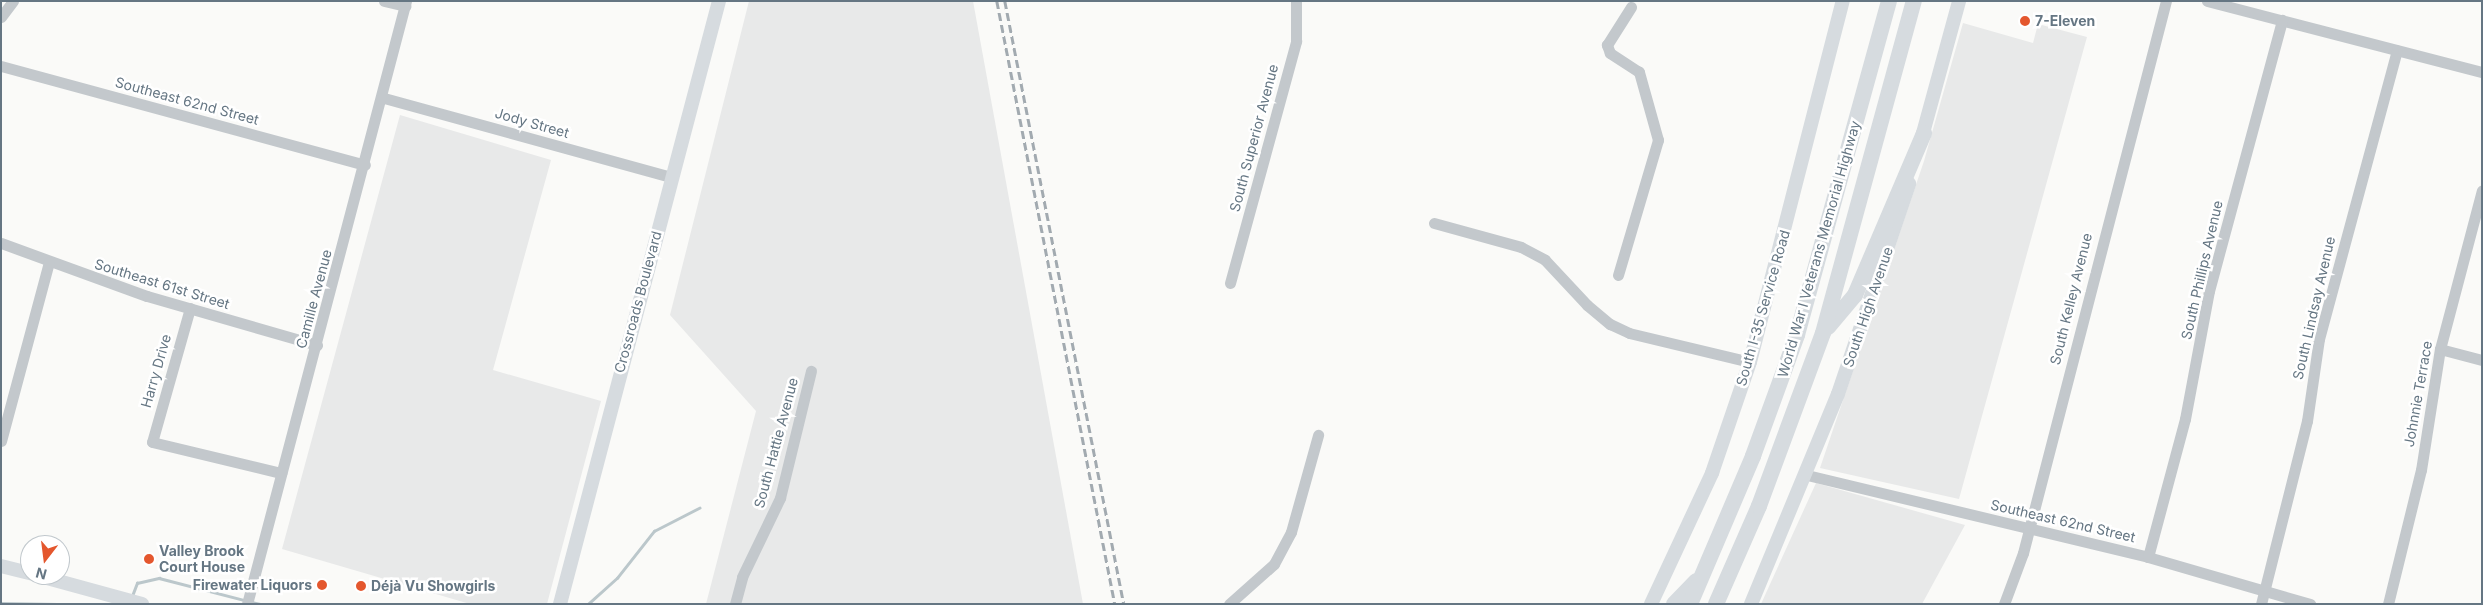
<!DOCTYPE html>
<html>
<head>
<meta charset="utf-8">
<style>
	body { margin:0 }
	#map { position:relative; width:2483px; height:605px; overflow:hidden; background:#fafaf8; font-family:Inter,sans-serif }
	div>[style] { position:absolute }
	.built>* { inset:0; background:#e8e9e9 }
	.stream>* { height:2.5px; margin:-1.25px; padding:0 1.25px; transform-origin:1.25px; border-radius:1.25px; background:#bbc7cb }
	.minor>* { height:11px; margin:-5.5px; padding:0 5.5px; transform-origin:5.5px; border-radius:5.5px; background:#c3c8cc }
	.major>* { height:14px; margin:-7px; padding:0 7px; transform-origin:7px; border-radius:7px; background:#d6dbdf }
	.highway>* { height:16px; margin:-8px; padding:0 8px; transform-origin:8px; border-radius:8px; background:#d6dbdf }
	.rail>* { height:2.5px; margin-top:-1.25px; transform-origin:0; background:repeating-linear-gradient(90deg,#a2aab0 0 8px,transparent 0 12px) }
	.dots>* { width:14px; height:14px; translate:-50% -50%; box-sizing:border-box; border:2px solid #fff; border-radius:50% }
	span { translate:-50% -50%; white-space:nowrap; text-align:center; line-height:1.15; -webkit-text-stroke:5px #fff; paint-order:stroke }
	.poi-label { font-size:14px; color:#657683; font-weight:700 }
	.left { translate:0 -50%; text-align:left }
	.right { translate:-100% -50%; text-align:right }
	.street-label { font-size:14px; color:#657683 }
	.frame { position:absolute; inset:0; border:2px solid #657683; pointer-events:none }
	.north { position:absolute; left:20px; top:535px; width:50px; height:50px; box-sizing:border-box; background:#fff; border:1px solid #c1c8cd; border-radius:50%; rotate:195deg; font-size:14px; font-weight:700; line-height:20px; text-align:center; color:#657683 }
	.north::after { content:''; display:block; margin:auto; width:18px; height:22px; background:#e4572e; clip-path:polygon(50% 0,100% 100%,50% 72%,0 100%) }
</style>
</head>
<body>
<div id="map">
	<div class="built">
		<i style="clip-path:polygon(749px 1px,973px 1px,1083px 604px,706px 604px,756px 411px,670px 315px)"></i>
		<i style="clip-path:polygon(1963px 23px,2033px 43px,2038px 24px,2087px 37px,1959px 499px,1820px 468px,1924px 161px)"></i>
		<i style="clip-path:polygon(400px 115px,551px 160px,493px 370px,601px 401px,547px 604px,470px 604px,282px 549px)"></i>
		<i style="clip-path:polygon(1816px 483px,1965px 525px,1922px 604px,1761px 604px)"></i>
	</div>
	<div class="stream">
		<i style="left:132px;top:596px;width:14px;rotate:-69deg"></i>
		<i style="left:137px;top:583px;width:23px;rotate:-13deg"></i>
		<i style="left:159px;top:578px;width:88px;rotate:14.5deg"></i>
		<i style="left:252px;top:602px;width:8px;rotate:14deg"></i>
		<i style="left:1px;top:603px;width:56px;rotate:1deg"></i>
		<i style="left:588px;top:604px;width:39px;rotate:-42deg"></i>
		<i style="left:617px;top:578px;width:60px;rotate:-51.8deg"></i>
		<i style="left:654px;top:531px;width:51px;rotate:-27.1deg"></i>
	</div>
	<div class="minor">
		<i style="left:384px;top:1px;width:22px;rotate:13deg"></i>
		<i style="left:2207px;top:1px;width:284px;rotate:14.5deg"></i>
		<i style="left:1px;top:17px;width:20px;rotate:-53deg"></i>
		<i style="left:1px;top:66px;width:377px;rotate:15.2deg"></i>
		<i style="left:384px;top:98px;width:298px;rotate:15.4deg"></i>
		<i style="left:1434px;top:223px;width:90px;rotate:15.4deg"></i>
		<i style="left:1521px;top:247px;width:27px;rotate:28deg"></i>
		<i style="left:1545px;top:260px;width:62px;rotate:47deg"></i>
		<i style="left:1587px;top:305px;width:30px;rotate:40deg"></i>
		<i style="left:1610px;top:324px;width:21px;rotate:25deg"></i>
		<i style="left:1629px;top:333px;width:124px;rotate:13.5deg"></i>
		<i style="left:1px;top:243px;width:155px;rotate:20deg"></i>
		<i style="left:147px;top:296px;width:177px;rotate:16.1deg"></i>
		<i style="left:1618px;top:275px;width:141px;rotate:-73.5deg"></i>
		<i style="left:1658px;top:140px;width:71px;rotate:-105.6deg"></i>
		<i style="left:1639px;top:72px;width:35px;rotate:-147deg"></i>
		<i style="left:1610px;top:53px;width:9px;rotate:-111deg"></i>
		<i style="left:1607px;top:45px;width:45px;rotate:-57.7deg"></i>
		<i style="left:1230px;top:283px;width:251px;rotate:-74.7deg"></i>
		<i style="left:1296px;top:41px;width:40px;rotate:-90deg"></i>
		<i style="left:190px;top:308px;width:139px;rotate:105.8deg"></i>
		<i style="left:152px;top:442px;width:133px;rotate:13.5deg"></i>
		<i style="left:2440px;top:349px;width:43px;rotate:14.7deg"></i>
		<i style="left:1px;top:441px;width:185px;rotate:-75deg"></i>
		<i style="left:1807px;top:475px;width:351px;rotate:13.5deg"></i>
		<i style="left:2148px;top:557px;width:169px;rotate:16.2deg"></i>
		<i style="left:2148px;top:557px;width:143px;rotate:-75deg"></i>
		<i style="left:2185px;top:419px;width:130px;rotate:-79.4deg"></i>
		<i style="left:2209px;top:291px;width:281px;rotate:-74.9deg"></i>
		<i style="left:247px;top:604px;width:624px;rotate:-75.23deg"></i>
		<i style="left:735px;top:604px;width:28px;rotate:-75deg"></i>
		<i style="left:742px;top:577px;width:88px;rotate:-64.3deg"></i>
		<i style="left:780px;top:498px;width:131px;rotate:-76.3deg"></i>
		<i style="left:1229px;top:604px;width:60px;rotate:-41.6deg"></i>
		<i style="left:1274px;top:564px;width:36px;rotate:-62deg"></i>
		<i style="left:1291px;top:532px;width:101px;rotate:-74.4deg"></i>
		<i style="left:2004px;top:604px;width:54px;rotate:-69.6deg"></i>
		<i style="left:2023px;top:553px;width:570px;rotate:-75.48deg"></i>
		<i style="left:2261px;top:604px;width:189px;rotate:-75.9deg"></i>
		<i style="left:2307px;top:421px;width:83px;rotate:-81.7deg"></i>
		<i style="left:2319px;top:339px;width:299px;rotate:-74.9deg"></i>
		<i style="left:2388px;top:604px;width:138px;rotate:-76.2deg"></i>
		<i style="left:2421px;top:470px;width:122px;rotate:-81.1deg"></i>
		<i style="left:2440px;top:349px;width:164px;rotate:-75.2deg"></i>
	</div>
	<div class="major">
		<i style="left:1920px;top:144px;width:148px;rotate:-74.7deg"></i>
		<i style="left:1px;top:566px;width:30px;rotate:14deg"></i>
		<i style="left:36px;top:575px;width:110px;rotate:15.3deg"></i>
		<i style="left:560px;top:604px;width:624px;rotate:-75.23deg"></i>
		<i style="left:1651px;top:604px;width:145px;rotate:-65deg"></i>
		<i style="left:1712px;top:473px;width:117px;rotate:-71.1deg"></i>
		<i style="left:1750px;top:362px;width:373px;rotate:-75.6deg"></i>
		<i style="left:1751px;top:604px;width:227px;rotate:-67.5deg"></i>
		<i style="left:1838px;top:394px;width:222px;rotate:-71.3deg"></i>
	</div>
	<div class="highway">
		<i style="left:1828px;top:327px;width:42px;rotate:-49.8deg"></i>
		<i style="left:1855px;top:295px;width:176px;rotate:-66.9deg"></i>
		<i style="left:1674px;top:604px;width:32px;rotate:-46deg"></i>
		<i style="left:1690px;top:604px;width:161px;rotate:-66.9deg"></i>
		<i style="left:1753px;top:456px;width:129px;rotate:-70deg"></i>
		<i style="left:1797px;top:335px;width:346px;rotate:-74.6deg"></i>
		<i style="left:1716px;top:604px;width:107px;rotate:-66.3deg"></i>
		<i style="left:1759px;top:506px;width:184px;rotate:-69.7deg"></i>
		<i style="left:1823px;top:333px;width:344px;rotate:-74.7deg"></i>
	</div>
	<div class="rail">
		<i style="left:997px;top:1px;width:614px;rotate:78.93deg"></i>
		<i style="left:1005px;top:1px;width:615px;rotate:78.84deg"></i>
	</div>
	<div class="dots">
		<i style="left:2025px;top:21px;background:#e4572e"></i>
		<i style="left:149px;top:559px;background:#e4572e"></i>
		<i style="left:322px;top:585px;background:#e4572e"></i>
		<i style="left:361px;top:586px;background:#e4572e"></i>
	</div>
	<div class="poi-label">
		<span class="left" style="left:2035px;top:21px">7-Eleven</span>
		<span class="left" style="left:159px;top:559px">Valley Brook<br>Court House</span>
		<span class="right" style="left:312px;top:585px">Firewater Liquors</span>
		<span class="left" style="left:371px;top:586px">Déjà Vu Showgirls</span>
	</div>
	<div class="street-label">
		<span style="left:187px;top:101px;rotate:15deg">Southeast 62nd Street</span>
		<span style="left:532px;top:123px;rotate:16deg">Jody Street</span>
		<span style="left:1254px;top:138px;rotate:-75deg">South Superior Avenue</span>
		<span style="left:1819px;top:249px;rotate:-74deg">World War I Veterans Memorial Highway</span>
		<span style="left:2202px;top:270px;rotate:-77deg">South Phillips Avenue</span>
		<span style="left:162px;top:284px;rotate:17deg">Southeast 61st Street</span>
		<span style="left:314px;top:299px;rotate:-75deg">Camille Avenue</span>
		<span style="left:2071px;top:299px;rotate:-76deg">South Kelley Avenue</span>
		<span style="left:638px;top:302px;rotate:-75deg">Crossroads Boulevard</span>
		<span style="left:1868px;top:307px;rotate:-71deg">South High Avenue</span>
		<span style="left:1763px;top:308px;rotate:-74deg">South I-35 Service Road</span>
		<span style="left:2314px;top:308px;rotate:-77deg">South Lindsay Avenue</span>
		<span style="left:156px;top:371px;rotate:-74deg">Harry Drive</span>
		<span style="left:2418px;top:394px;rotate:-80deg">Johnnie Terrace</span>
		<span style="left:776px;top:443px;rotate:-75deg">South Hattie Avenue</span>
		<span style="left:2063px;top:521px;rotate:13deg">Southeast 62nd Street</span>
	</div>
	<div class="frame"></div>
	<div class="north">N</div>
</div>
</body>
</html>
